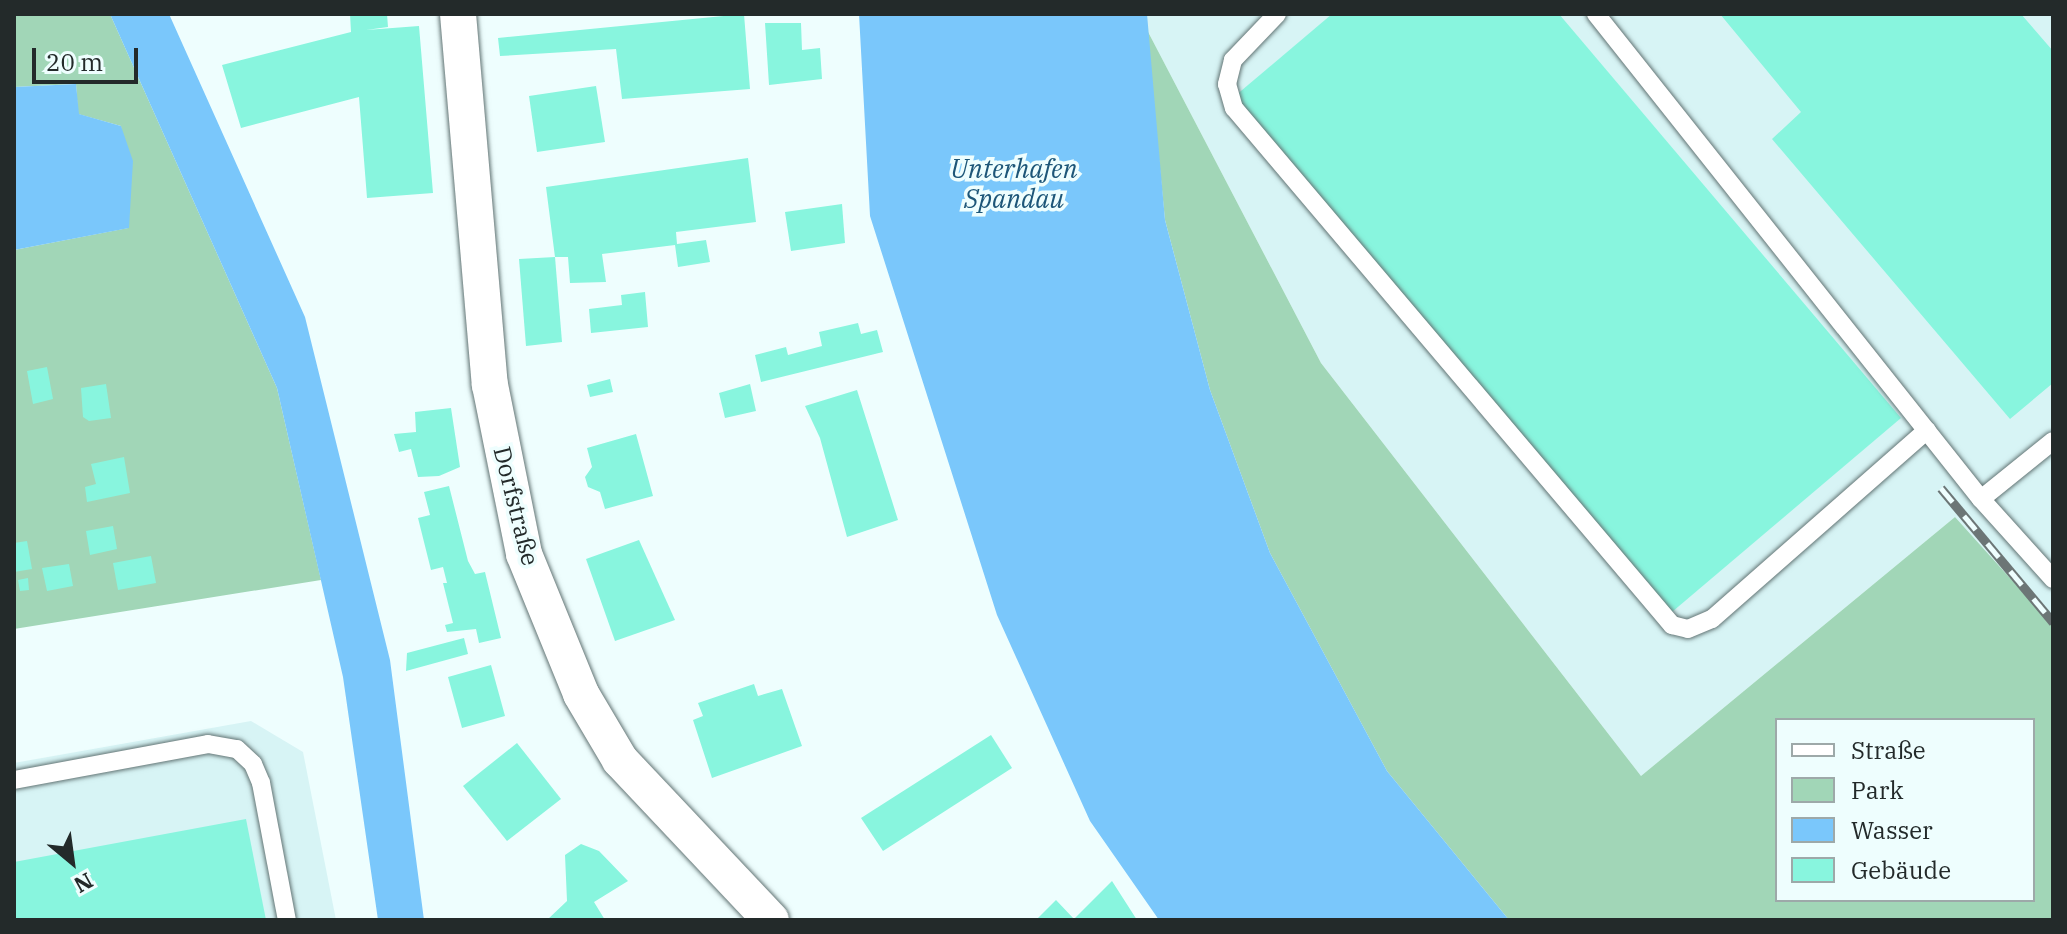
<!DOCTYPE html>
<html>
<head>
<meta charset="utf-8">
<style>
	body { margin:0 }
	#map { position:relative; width:2067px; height:934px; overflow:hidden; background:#eefefe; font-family:"IBM Plex Serif",serif }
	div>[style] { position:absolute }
	.built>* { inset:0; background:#d7f4f5 }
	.green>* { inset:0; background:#a1d6b7 }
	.water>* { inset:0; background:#7ac7fb }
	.building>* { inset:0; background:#88f5de }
	.roads { filter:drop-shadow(0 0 2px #637575) drop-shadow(0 0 2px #637575) }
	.service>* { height:18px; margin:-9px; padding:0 9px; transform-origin:9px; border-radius:9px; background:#fff }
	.minor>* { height:36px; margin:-18px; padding:0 18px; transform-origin:18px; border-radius:18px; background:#fff }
	.rail>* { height:9px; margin-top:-4.5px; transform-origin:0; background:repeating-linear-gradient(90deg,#eefefe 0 18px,#6c7676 0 36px); box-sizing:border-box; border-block:2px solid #6c7676 }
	span { translate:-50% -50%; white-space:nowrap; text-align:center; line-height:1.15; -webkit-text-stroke:7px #eefefe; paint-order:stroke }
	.street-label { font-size:24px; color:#232a2a }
	.water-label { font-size:26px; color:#1d5678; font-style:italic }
	.frame { position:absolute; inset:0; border:16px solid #232a2a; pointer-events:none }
	.legend { position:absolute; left:1775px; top:718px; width:260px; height:184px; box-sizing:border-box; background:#eefefe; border:2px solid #9da9a9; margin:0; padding:10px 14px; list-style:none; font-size:24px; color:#232a2a }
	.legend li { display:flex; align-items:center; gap:16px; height:40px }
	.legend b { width:40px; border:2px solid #9da9a9 }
	.north { position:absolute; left:32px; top:822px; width:80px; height:80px; -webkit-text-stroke:6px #eefefe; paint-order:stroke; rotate:151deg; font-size:22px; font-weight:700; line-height:32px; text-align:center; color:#232a2a }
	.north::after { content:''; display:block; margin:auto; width:28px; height:36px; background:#232a2a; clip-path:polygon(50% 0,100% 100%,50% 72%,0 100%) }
	.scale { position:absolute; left:32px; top:48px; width:106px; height:36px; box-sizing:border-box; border:4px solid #232a2a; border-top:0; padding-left:10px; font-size:24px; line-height:28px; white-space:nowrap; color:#232a2a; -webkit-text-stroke:6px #eefefe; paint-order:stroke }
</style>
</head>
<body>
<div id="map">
	<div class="built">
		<i style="clip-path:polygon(1147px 14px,2053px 14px,2053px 626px,1955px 517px,1641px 776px,1321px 363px,1146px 28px)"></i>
		<i style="clip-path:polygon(251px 721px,303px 752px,336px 920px,14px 920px,14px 763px)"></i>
	</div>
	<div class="green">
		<i style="clip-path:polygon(14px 14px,110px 14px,277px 388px,321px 580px,14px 629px,14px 250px,128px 228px,121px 126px,78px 114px,76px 84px,14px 87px)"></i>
		<i style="clip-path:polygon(evenodd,1146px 28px,1321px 363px,1641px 776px,1955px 517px,2053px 626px,2053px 920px,1509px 920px,1387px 771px,1270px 553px,1210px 390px,1165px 220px,1146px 28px,1777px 720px,2033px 720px,2033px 900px,1777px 900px,1777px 720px)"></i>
	</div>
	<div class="water">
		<i style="clip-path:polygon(110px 14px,169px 14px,305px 317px,390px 660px,424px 920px,378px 920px,343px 677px,277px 388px)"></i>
		<i style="clip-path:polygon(859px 14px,1147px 14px,1165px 220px,1210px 390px,1270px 553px,1387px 771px,1509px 920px,1159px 920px,1090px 821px,997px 615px,870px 216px)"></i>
		<i style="clip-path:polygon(76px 84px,79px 114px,121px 126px,133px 161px,129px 228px,14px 250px,14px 87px)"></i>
	</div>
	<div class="building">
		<i style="clip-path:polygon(350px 14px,387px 14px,388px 27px,366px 30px,419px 26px,433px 193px,367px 198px,359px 97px,241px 128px,222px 65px,351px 32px)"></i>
		<i style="clip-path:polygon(744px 14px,750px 89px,622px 99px,616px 49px,500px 56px,498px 38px)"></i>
		<i style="clip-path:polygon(1332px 14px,1559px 14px,1901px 418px,1672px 612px,1235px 96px)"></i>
		<i style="clip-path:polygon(1720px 14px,2021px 14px,2053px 51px,2053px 383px,2010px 419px,1772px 139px,1801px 112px)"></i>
		<i style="clip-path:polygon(765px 23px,801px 23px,802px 50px,820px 48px,822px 79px,769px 85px)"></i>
		<i style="clip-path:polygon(596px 86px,605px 142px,537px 152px,529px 96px)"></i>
		<i style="clip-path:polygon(748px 158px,756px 222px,676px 232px,677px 244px,706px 240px,710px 262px,678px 267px,675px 245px,602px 254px,606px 282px,570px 283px,568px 257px,555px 257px,546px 187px)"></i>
		<i style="clip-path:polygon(842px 204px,845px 243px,791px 251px,785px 212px)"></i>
		<i style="clip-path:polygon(555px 257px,562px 342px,526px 346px,519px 259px)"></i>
		<i style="clip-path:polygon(645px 292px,648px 327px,591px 333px,589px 309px,622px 305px,621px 295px)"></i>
		<i style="clip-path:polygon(858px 323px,861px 334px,877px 330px,883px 352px,761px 382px,755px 355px,786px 347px,788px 355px,822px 346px,819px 332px)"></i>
		<i style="clip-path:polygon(47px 367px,53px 399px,33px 404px,27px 371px)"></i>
		<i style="clip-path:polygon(610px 379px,613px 392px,590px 397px,587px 385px)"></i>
		<i style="clip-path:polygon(106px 384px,111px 418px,89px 421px,83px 417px,81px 388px)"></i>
		<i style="clip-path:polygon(750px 384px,756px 411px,725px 418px,719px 393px)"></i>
		<i style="clip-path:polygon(857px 390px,898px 520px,847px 537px,820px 438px,805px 406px)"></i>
		<i style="clip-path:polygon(451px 408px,460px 467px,439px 476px,418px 477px,411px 449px,399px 452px,394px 434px,416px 432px,415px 412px)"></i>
		<i style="clip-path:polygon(636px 434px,653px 496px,605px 509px,600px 492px,588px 487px,585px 477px,592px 467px,587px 448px)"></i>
		<i style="clip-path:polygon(124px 457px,130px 493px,87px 502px,85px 487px,96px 484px,91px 464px)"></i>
		<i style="clip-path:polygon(449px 486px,468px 561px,475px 574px,485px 572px,501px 638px,479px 643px,476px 629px,447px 632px,445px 625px,453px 623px,443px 583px,447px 583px,443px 567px,431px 570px,418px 518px,430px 515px,424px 492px)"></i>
		<i style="clip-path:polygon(113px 526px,117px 549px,90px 555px,86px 531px)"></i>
		<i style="clip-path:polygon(639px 540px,675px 620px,615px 641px,586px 559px)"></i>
		<i style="clip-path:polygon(27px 541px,32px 569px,14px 572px,14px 543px)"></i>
		<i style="clip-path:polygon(151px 556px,156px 583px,118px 590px,113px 563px)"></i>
		<i style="clip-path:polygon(69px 564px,73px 586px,47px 591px,42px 568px)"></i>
		<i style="clip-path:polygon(28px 578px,29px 590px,20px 591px,18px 580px)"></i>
		<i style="clip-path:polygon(464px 638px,468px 654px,406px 671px,407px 653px)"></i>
		<i style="clip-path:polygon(491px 665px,505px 716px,462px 728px,448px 677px)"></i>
		<i style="clip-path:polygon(754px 684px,758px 696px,782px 689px,802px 746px,712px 778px,693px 720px,703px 716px,698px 703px)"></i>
		<i style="clip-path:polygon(991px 735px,1012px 768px,883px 851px,861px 818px)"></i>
		<i style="clip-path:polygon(517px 743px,561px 799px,507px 841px,463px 786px)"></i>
		<i style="clip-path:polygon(246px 819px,266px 920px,14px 920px,14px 862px)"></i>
		<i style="clip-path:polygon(581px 844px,599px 851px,628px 881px,594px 902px,605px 920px,547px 920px,567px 901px,565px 855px)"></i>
		<i style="clip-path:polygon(1112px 881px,1137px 920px,1036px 920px,1056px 900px,1074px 919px)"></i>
	</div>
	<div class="roads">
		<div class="service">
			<i style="left:1277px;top:14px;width:64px;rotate:133.7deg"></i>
			<i style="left:1233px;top:60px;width:25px;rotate:104deg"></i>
			<i style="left:1227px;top:84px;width:25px;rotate:74deg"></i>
			<i style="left:1234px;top:108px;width:678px;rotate:49.73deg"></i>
			<i style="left:1672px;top:625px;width:16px;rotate:14deg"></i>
			<i style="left:1688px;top:629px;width:26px;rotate:-23deg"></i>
			<i style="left:1712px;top:619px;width:286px;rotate:-41.3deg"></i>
			<i style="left:1596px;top:14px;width:619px;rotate:51.56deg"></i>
			<i style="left:1981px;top:499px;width:108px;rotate:48deg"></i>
			<i style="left:1981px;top:499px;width:92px;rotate:-38.9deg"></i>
			<i style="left:14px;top:780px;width:197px;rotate:-10.5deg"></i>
			<i style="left:208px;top:744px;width:29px;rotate:10deg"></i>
			<i style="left:237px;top:749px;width:22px;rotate:43deg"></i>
			<i style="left:253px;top:764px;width:21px;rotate:67deg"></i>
			<i style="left:261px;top:783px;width:139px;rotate:79.3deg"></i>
		</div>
		<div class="minor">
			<i style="left:458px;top:14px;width:372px;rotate:85.1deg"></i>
			<i style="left:490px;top:385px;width:172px;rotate:78.6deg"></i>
			<i style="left:524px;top:554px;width:151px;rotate:67.8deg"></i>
			<i style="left:581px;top:694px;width:77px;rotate:59.4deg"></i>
			<i style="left:620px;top:760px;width:220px;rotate:46.7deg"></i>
		</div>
	</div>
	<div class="rail">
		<i style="left:1941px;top:488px;width:175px;rotate:50.1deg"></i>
	</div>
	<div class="street-label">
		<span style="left:516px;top:506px;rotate:76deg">Dorfstraße</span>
	</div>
	<div class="water-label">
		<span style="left:1014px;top:184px">Unterhafen<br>Spandau</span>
	</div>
	<div class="frame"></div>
	<ul class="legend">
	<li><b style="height:10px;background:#fff"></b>Straße</li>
	<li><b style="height:22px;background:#a1d6b7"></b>Park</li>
	<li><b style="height:22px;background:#7ac7fb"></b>Wasser</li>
	<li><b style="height:22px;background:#88f5de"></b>Gebäude</li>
	</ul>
	<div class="north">N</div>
	<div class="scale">20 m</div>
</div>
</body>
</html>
